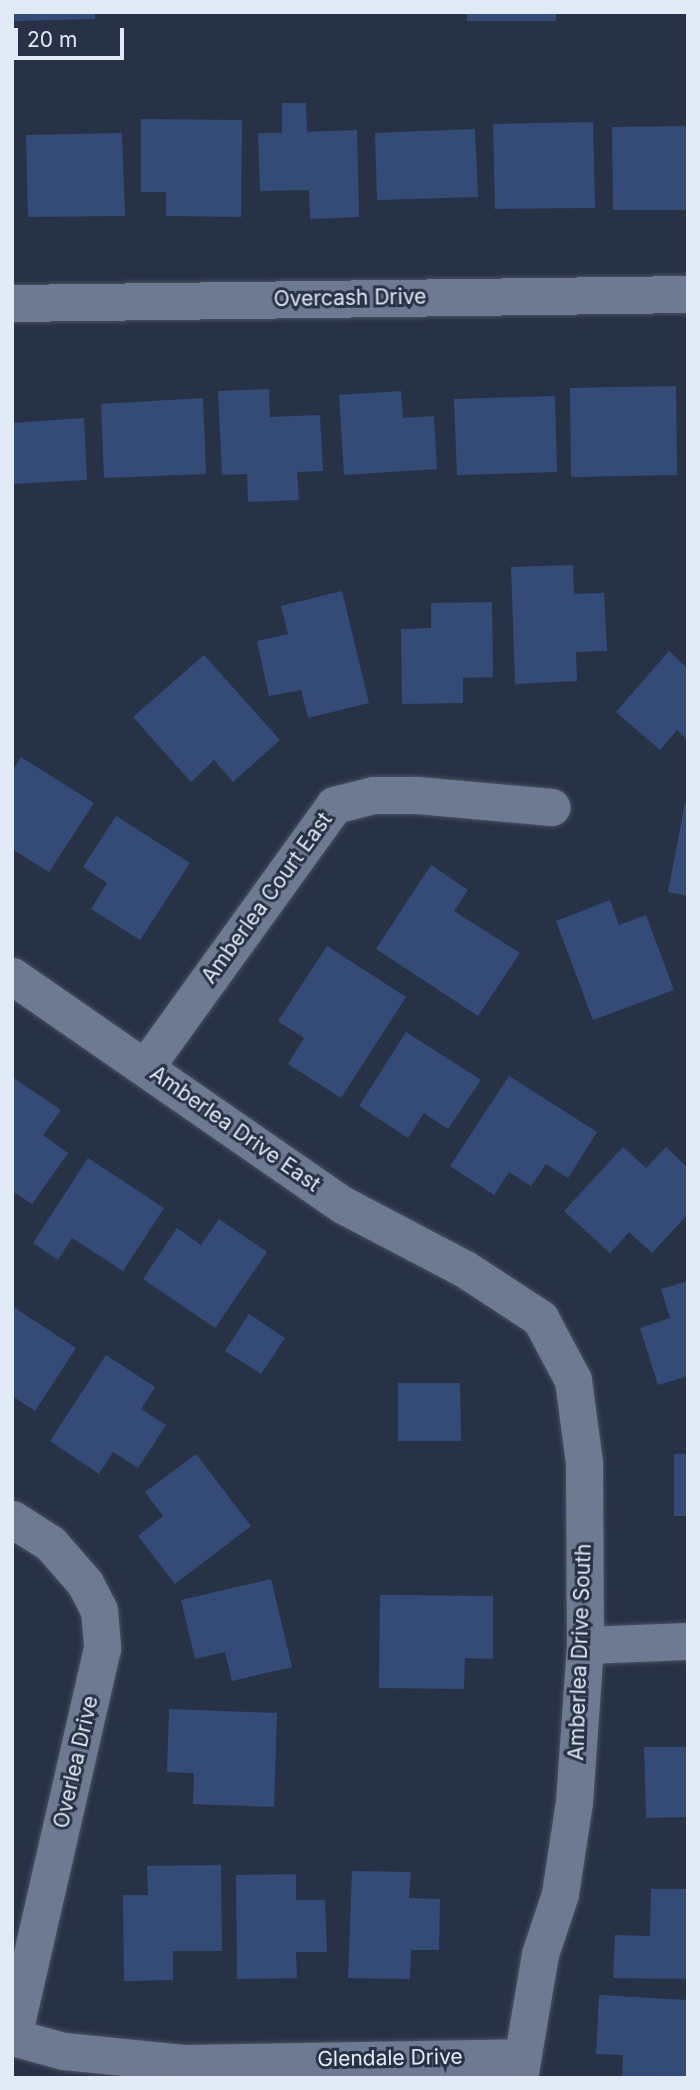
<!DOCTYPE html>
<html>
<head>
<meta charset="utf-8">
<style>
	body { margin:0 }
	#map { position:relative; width:700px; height:2090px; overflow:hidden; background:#283246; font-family:Inter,sans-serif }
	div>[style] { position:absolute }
	.building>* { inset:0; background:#344b78 }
	.roads { filter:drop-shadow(0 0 2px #485061) drop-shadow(0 0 2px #485061) }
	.street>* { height:37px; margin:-18.5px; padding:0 18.5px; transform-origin:18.5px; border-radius:18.5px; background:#6e7a91 }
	span { translate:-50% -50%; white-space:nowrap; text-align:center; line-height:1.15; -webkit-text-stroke:6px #283246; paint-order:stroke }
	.street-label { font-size:21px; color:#e3eaf7 }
	.frame { position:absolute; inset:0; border:14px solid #e3eaf7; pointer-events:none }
	.scale { position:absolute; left:14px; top:28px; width:110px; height:32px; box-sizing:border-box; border:4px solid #e3eaf7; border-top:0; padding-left:9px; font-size:21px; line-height:24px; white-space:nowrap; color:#e3eaf7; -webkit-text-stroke:5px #283246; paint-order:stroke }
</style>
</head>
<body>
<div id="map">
	<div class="building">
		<i style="clip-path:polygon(12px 12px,95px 12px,95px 19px,12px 21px)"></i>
		<i style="clip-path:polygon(467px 12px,556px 12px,556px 21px,467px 21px)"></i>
		<i style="clip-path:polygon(282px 103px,306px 103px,307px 132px,357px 130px,359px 217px,310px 219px,309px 190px,260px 191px,258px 133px,282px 133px)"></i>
		<i style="clip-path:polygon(141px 119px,242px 120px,241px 217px,166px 216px,166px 192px,141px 192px)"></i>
		<i style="clip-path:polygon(593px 122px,595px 208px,495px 209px,493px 124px)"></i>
		<i style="clip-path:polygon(688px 126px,688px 210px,613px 210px,612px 127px)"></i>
		<i style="clip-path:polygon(475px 129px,478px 197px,377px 200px,375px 133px)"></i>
		<i style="clip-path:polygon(122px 133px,125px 216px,28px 217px,26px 135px)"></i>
		<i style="clip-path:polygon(676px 386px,677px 475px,571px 477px,570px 388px)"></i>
		<i style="clip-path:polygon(269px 389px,270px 417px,320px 415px,323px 471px,297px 472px,299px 500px,248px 502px,247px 474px,222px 475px,218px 391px)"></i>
		<i style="clip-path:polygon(401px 391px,403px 418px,434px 416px,437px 469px,344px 475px,339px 395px)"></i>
		<i style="clip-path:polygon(555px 396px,557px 472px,457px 475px,454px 399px)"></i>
		<i style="clip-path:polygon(203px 398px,206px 474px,104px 478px,101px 404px)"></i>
		<i style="clip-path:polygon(84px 418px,87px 480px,12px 484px,12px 423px)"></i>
		<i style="clip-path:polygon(573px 565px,574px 594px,604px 593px,607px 651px,576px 652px,577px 681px,515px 684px,511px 567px)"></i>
		<i style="clip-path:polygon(342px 591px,369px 703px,308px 718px,301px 690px,269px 696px,257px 641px,288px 634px,281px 606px)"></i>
		<i style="clip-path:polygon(492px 602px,493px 677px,463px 678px,463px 703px,402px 704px,401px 629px,431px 628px,431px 603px)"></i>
		<i style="clip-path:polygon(669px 651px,688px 669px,688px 740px,677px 730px,660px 750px,616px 712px)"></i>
		<i style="clip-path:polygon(204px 655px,280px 740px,233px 782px,214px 760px,191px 782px,133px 717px)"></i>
		<i style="clip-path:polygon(21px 757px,94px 803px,49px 872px,12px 849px,12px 771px)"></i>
		<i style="clip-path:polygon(685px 803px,688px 804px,688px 896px,668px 892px)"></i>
		<i style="clip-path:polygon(116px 816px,190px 863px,140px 940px,91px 909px,107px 883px,83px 867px)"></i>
		<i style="clip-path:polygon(431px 865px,468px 890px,454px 911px,520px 953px,478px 1016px,376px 949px)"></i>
		<i style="clip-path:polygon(610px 900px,619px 925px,646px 915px,674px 990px,593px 1020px,556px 921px)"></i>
		<i style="clip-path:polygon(327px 946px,406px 997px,341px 1098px,288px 1064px,304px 1038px,278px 1021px)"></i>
		<i style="clip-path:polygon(406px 1032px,481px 1080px,448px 1129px,424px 1113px,408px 1138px,359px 1106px)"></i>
		<i style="clip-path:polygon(509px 1076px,597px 1132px,568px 1178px,546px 1164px,531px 1186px,509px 1172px,494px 1195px,450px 1166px)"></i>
		<i style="clip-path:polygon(12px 1077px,61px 1110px,43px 1135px,68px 1153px,32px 1204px,12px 1191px)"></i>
		<i style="clip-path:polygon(623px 1147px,646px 1168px,666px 1147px,688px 1168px,688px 1214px,652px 1253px,629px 1232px,610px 1253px,564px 1211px)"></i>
		<i style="clip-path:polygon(88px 1158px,164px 1208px,123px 1271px,72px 1238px,58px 1260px,33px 1243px)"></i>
		<i style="clip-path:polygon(219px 1219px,267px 1252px,215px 1328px,143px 1279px,177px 1228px,201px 1245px)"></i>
		<i style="clip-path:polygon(688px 1281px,688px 1376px,658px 1385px,640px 1328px,670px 1318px,661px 1289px)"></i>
		<i style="clip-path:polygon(12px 1306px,76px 1348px,35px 1411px,12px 1396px)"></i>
		<i style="clip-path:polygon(249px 1314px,285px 1338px,261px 1374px,225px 1351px)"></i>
		<i style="clip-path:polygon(106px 1355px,155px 1387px,141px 1409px,166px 1425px,138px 1468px,113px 1452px,99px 1474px,50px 1441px)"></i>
		<i style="clip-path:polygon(398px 1383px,460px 1383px,461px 1441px,398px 1441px)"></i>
		<i style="clip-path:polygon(196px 1454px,251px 1526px,175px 1584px,138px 1536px,163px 1516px,145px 1492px)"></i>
		<i style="clip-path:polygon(674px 1454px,688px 1454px,688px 1516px,674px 1516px)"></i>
		<i style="clip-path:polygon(271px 1579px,292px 1667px,232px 1681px,225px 1652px,195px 1659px,181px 1600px)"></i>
		<i style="clip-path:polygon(380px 1595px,493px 1596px,493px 1659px,465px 1658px,464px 1689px,379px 1688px)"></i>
		<i style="clip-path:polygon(169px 1709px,277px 1713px,274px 1807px,193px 1804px,194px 1773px,167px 1772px)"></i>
		<i style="clip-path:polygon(644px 1747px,688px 1747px,688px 1817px,646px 1818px)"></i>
		<i style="clip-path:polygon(221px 1865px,222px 1951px,173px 1951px,173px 1980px,124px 1981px,123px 1895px,148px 1895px,147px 1866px)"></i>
		<i style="clip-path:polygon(352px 1871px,411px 1872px,409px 1898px,440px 1899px,439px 1950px,411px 1950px,410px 1979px,348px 1978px)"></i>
		<i style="clip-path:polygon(296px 1874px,296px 1900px,325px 1900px,327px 1952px,296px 1952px,297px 1978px,237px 1979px,236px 1875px)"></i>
		<i style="clip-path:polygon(651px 1889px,688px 1889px,688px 1979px,613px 1978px,615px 1935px,650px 1936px)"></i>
		<i style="clip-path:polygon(599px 1995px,688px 2000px,688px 2078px,622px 2078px,623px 2055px,596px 2054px)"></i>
	</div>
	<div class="roads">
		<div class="street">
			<i style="left:12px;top:303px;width:676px;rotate:-0.76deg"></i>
			<i style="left:12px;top:976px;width:402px;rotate:34.7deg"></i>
			<i style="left:343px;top:1205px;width:138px;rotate:27.7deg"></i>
			<i style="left:465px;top:1269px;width:90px;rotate:33.2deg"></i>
			<i style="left:540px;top:1318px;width:70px;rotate:62deg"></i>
			<i style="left:573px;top:1380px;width:83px;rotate:82.4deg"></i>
			<i style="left:584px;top:1462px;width:183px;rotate:89.7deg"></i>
			<i style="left:585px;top:1645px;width:157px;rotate:94deg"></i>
			<i style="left:574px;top:1802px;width:93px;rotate:98.7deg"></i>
			<i style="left:560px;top:1894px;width:63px;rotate:108.4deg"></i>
			<i style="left:540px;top:1954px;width:126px;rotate:99.6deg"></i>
			<i style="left:146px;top:1066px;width:322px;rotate:-54.2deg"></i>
			<i style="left:334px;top:805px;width:40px;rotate:-14.4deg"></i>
			<i style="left:373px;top:795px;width:44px"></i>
			<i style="left:417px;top:795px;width:135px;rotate:5.1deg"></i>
			<i style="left:12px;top:1519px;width:45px;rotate:32.3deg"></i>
			<i style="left:50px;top:1543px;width:53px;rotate:48.8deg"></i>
			<i style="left:85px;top:1583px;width:30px;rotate:63deg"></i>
			<i style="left:99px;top:1610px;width:38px;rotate:85deg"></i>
			<i style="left:102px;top:1648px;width:399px;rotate:102.9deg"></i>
			<i style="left:585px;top:1645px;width:103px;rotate:-2.2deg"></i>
			<i style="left:12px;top:2037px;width:54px;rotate:15.1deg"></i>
			<i style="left:64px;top:2051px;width:122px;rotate:5.7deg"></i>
			<i style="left:185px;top:2063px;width:334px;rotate:-1deg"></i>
		</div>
	</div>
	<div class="street-label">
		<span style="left:350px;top:298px;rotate:-1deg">Overcash Drive</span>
		<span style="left:267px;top:898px;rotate:-54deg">Amberlea Court East</span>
		<span style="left:235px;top:1129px;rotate:35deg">Amberlea Drive East</span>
		<span style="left:580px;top:1652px;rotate:-88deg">Amberlea Drive South</span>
		<span style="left:76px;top:1762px;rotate:-77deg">Overlea Drive</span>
		<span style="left:390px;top:2058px;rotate:-1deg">Glendale Drive</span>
	</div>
	<div class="frame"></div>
	<div class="scale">20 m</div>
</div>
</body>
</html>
